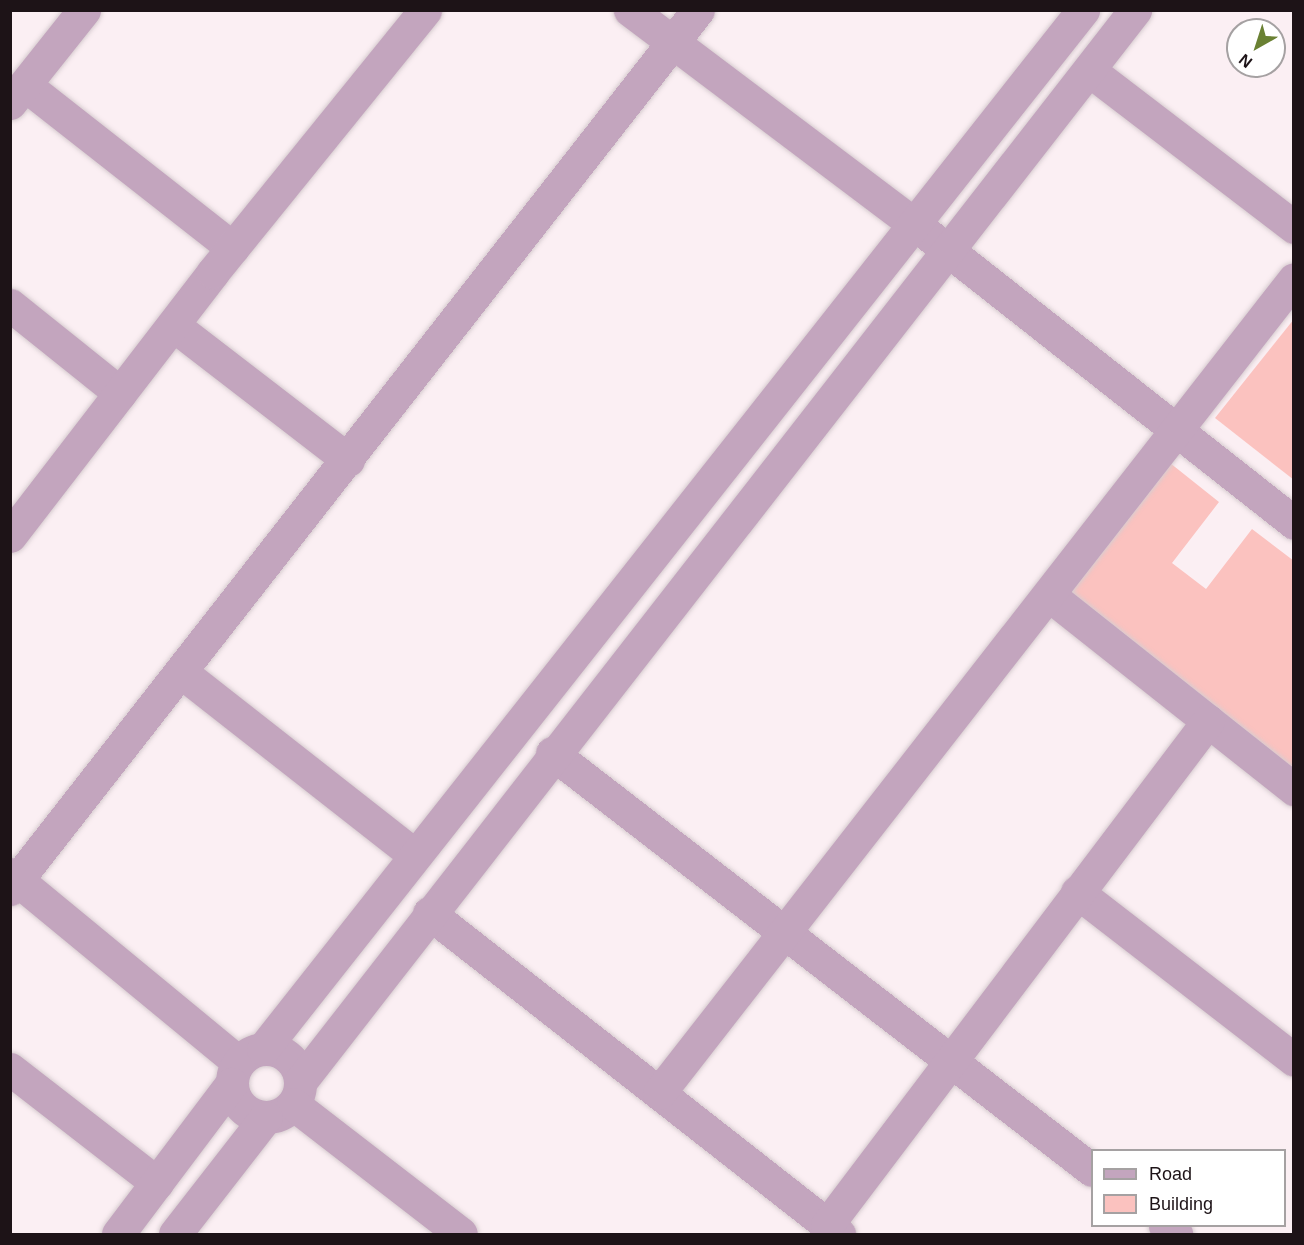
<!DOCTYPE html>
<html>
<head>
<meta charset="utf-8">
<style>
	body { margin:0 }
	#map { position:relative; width:1304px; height:1245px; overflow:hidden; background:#fbeff3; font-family:Helvetica,sans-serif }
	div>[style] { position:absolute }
	.building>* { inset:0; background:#fbc2bf }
	.roads { filter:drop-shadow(0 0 2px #d7ccd0) drop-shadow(0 0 2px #d7ccd0) }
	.minor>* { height:33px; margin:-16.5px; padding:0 16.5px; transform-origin:16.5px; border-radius:16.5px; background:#c3a5be }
	.minor>.ring { margin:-16.5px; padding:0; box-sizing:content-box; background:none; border:33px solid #c3a5be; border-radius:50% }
	span { translate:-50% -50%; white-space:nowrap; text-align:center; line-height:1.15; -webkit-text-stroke:4.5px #fff; paint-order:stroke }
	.frame { position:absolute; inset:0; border:12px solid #1d1317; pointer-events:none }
	.legend { position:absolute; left:1091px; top:1149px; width:195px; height:78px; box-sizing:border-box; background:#fff; border:2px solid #a5a1a2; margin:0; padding:8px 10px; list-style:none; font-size:18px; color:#1d1317 }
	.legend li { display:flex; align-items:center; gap:12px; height:30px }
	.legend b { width:30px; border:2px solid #a5a1a2 }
	.north { position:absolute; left:1226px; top:18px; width:60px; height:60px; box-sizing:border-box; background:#fff; border:2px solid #a5a1a2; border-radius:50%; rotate:219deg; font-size:16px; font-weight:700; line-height:24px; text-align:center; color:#1d1317 }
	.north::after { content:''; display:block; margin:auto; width:21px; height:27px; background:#6a8133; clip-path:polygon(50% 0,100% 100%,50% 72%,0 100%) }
</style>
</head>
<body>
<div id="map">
	<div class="building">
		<i style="clip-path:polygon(1294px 319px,1294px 480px,1215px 418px)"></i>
		<i style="clip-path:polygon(1165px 459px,1219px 502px,1172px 563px,1206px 589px,1252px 529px,1294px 561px,1294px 770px,1063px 592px)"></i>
	</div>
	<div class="roads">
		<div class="minor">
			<i style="left:630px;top:10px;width:359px;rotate:37deg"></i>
			<i style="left:917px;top:226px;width:480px;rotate:38.2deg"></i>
			<i style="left:1090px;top:71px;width:257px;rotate:37.4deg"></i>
			<i style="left:25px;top:85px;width:264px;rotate:38.1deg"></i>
			<i style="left:10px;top:103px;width:119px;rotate:-51.5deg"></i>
			<i style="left:10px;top:305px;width:141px;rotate:38.7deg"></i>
			<i style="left:173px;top:325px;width:221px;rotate:37.6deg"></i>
			<i style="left:10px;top:536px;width:333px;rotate:-52.4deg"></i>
			<i style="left:213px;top:272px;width:337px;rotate:-51deg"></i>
			<i style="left:1049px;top:595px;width:313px;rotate:38.4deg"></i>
			<i style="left:181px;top:672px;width:296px;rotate:38.1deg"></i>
			<i style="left:552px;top:753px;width:682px;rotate:37.68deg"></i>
			<i style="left:10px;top:874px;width:296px;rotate:39.5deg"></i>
			<i style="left:10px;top:889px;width:1116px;rotate:-51.95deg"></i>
			<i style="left:1077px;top:892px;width:274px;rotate:37.7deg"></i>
			<i style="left:429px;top:913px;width:521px;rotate:38.06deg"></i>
			<i class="ring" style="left:232px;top:1049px;width:35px;height:35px"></i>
			<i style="left:263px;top:1049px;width:1324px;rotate:-51.72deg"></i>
			<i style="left:10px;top:1069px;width:186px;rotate:37.8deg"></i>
			<i style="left:300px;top:1082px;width:1359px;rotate:-52.08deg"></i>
			<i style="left:659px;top:1093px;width:1032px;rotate:-52.04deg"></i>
			<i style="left:293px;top:1104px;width:212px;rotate:37.7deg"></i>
			<i style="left:827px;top:1225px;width:632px;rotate:-52.91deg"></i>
			<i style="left:1165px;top:1226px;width:14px;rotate:36deg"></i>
			<i style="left:118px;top:1234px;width:188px;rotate:-53deg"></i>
			<i style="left:175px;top:1234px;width:148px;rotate:-52.1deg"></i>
		</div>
	</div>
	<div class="frame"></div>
	<ul class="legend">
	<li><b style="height:8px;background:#c3a5be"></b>Road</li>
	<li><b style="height:16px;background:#fbc2bf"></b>Building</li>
	</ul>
	<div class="north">N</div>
</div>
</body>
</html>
